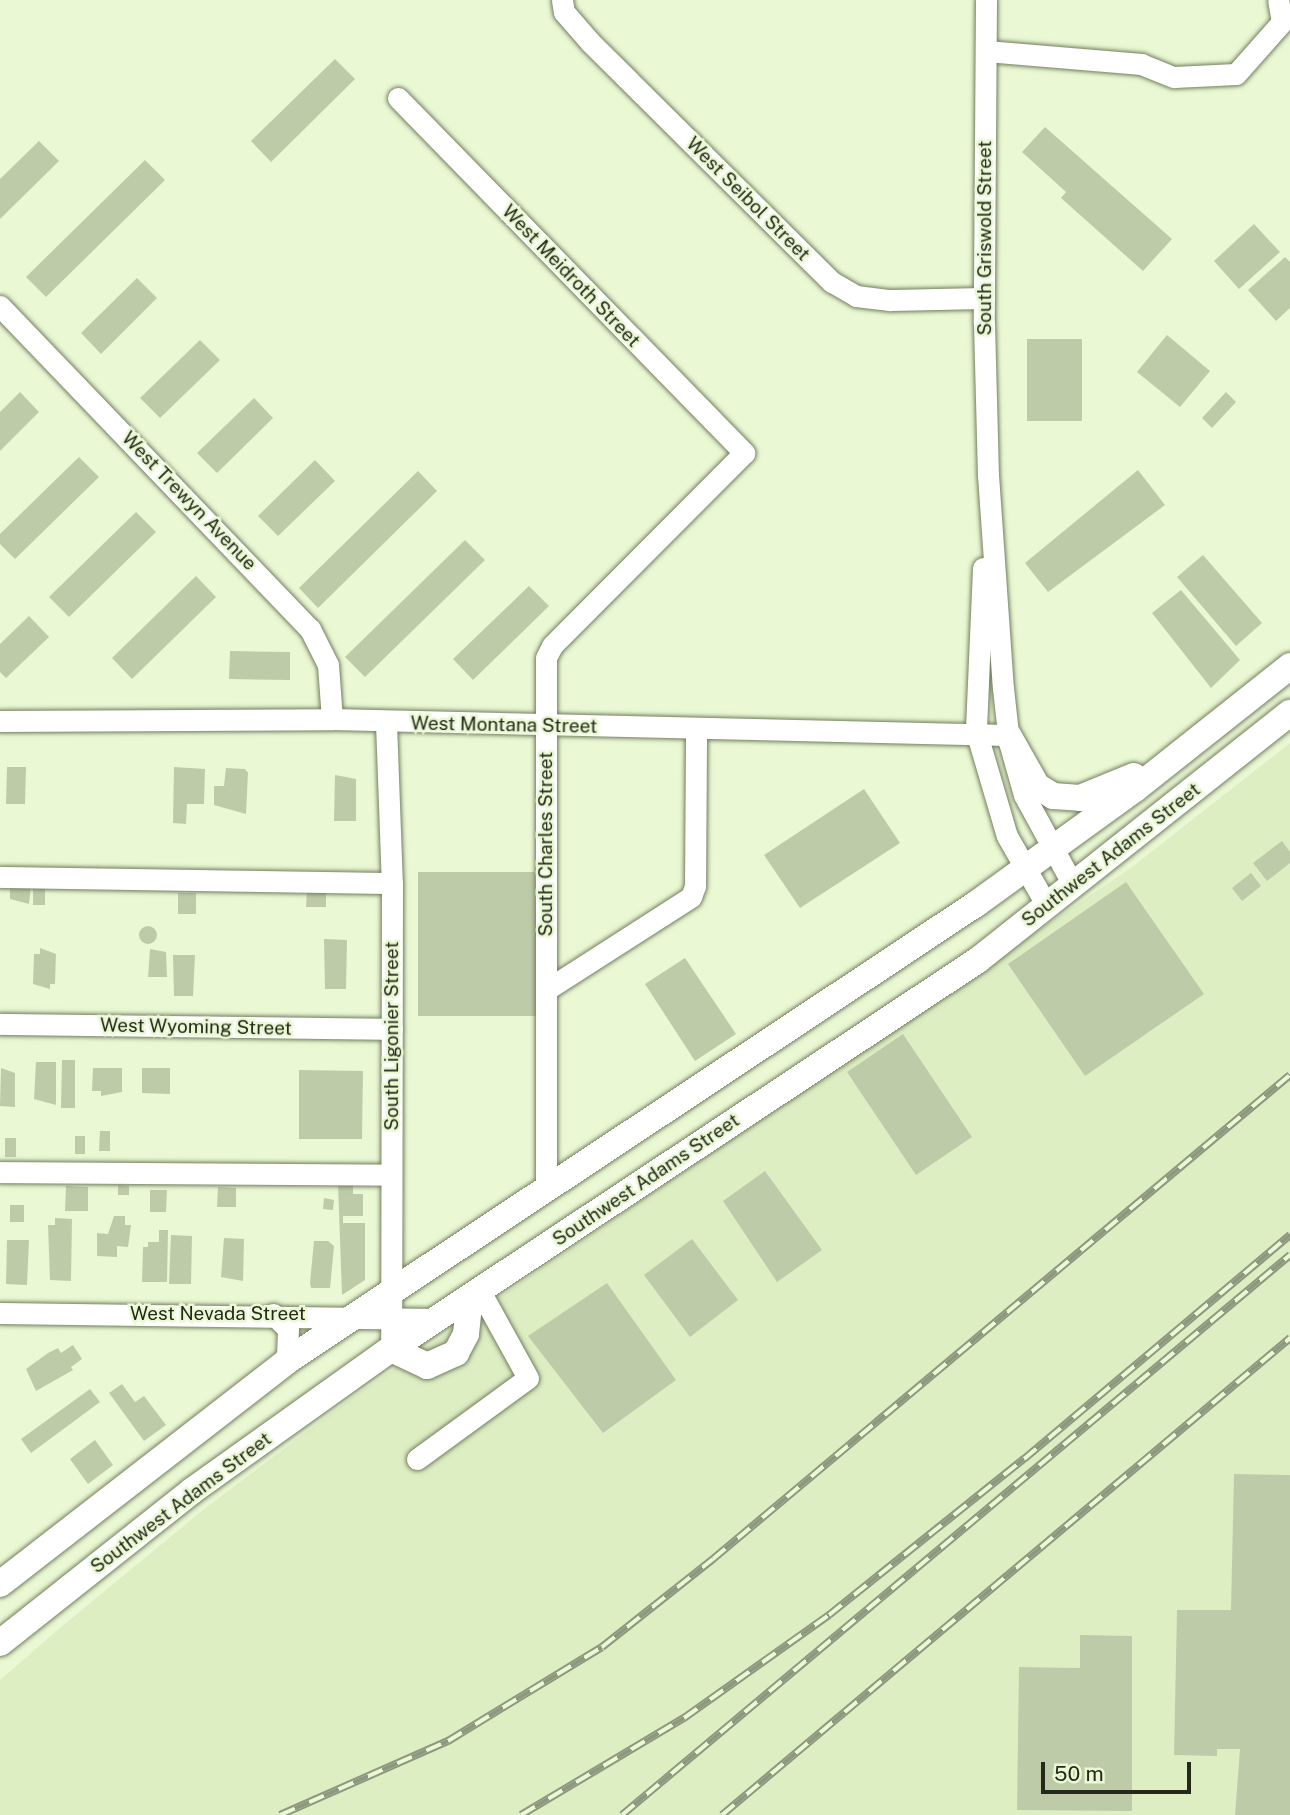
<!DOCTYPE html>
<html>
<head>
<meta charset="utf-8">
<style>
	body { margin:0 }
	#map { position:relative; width:1290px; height:1815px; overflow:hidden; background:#eaf8d4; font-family:"Public Sans",sans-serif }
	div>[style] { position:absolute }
	.built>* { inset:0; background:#ddeec3 }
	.building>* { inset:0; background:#becba9 }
	.round { border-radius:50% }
	.roads { filter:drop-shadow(0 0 2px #727f5f) drop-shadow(0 0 2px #727f5f) }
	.minor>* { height:21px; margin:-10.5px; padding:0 10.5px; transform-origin:10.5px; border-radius:10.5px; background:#fff }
	.major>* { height:26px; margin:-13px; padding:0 13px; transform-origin:13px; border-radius:13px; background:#fff }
	.rail>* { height:8px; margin-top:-4px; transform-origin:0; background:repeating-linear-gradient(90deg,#eaf8d4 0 16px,#8e987f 0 32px); box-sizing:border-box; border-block:2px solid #8e987f }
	span { translate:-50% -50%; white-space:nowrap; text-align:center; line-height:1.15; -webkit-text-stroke:5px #eaf8d4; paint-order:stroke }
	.street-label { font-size:19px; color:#24291c }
	.scale { position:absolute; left:1041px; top:1762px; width:150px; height:32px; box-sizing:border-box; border:4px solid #24291c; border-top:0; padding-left:9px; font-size:21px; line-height:24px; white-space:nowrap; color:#24291c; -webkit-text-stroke:5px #eaf8d4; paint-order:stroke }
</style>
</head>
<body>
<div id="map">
	<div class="built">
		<i style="clip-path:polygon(1290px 743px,1290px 1815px,0 1815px,0 1680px,60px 1628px,204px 1509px,354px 1396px,1132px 867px)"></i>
	</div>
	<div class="building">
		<i style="clip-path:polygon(335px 59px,355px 79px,271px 162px,251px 141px)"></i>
		<i style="clip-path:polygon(1045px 127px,1172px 239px,1143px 271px,1061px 198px,1066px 192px,1022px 152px)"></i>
		<i style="clip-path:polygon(39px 141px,59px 161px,0 219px,0 179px)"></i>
		<i style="clip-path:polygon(145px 160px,165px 180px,46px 297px,26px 277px)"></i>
		<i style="clip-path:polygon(1254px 224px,1280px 252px,1239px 289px,1214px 261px)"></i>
		<i style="clip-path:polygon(1285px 257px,1290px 262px,1290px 308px,1276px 321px,1248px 290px)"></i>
		<i style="clip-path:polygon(137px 278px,157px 298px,101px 354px,81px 333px)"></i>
		<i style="clip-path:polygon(1167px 335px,1210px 371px,1180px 407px,1137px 372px)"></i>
		<i style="clip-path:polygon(1027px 339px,1082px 339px,1082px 421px,1027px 421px)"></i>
		<i style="clip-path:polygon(200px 340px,220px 360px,160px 418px,140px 398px)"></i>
		<i style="clip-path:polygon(20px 392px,39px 412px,0 451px,0 412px)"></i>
		<i style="clip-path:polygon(1226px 392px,1236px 402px,1212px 428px,1202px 418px)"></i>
		<i style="clip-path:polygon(254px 398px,273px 418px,217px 473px,197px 453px)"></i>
		<i style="clip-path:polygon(79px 457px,99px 477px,15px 559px,0 544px,0 534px)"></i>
		<i style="clip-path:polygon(315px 460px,335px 481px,278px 536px,258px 516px)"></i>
		<i style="clip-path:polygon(1138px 470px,1165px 505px,1048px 592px,1025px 563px)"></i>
		<i style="clip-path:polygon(418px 471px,437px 491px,318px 608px,299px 588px)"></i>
		<i style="clip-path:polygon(136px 512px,156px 532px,69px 617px,49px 597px)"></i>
		<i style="clip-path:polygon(465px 540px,485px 560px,365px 677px,345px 657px)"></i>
		<i style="clip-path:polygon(1203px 555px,1262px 623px,1236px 646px,1177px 577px)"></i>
		<i style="clip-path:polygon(196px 576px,216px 597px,132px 679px,112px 658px)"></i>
		<i style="clip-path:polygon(529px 586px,549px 606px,473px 680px,453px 659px)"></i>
		<i style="clip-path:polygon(1181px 590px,1240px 660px,1211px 688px,1152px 613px)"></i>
		<i style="clip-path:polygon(29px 616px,49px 637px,6px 678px,0 672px,0 644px)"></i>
		<i style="clip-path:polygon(230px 651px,290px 652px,290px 680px,229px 679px)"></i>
		<i style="clip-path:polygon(7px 767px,26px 767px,25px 804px,6px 804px)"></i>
		<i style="clip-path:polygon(174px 767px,205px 769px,204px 804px,187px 804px,186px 824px,173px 823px)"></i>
		<i style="clip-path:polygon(226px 768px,245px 769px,248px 773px,246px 814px,214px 805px,214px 786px,224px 786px)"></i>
		<i style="clip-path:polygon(335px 775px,356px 779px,356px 821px,334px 821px)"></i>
		<i style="clip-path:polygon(864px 789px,900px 843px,800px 908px,764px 855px)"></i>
		<i style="clip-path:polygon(1282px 841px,1290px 852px,1290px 863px,1267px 881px,1253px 863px)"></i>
		<i style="clip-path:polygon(418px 872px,535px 872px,538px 1016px,418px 1016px)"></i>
		<i style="clip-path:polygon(1251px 873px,1261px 886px,1242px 901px,1232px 888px)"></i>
		<i style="clip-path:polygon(1126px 882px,1204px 994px,1085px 1076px,1008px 964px)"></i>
		<i style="clip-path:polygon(10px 884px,31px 885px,29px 904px,10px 899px)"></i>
		<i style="clip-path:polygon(33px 888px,45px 888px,45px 905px,33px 905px)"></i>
		<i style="clip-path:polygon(307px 888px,326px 888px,326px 907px,306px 907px)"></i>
		<i style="clip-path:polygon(178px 893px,196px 893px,196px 914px,178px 914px)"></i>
		<i class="round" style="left:139px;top:926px;width:18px;height:18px"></i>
		<i style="clip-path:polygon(324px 939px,347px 940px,346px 989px,325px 989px)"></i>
		<i style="clip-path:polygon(40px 948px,56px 954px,55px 984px,50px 984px,50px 989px,33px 984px,34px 954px,40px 954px)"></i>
		<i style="clip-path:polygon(150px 949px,166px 952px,167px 977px,148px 977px)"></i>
		<i style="clip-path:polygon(173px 955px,195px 955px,193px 996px,174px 996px)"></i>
		<i style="clip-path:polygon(685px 958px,736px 1034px,695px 1061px,645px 984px)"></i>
		<i style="clip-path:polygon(903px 1034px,972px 1137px,916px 1175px,847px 1072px)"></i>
		<i style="clip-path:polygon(62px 1060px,75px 1060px,75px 1108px,61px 1108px)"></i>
		<i style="clip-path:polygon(36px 1062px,56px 1062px,56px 1105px,34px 1099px)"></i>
		<i style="clip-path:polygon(1px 1068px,15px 1073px,15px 1107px,0 1106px)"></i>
		<i style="clip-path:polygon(93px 1068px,122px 1068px,122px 1092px,101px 1096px,101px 1091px,92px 1091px)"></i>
		<i style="clip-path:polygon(142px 1068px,170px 1068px,170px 1094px,142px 1093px)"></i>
		<i style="clip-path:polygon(299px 1070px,363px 1071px,362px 1139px,299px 1139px)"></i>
		<i style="clip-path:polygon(100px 1131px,110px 1131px,110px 1151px,99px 1151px)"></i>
		<i style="clip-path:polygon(75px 1136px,85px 1136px,85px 1154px,75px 1154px)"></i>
		<i style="clip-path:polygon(5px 1138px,16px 1138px,16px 1157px,5px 1157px)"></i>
		<i style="clip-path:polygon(765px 1171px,822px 1250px,777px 1282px,723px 1201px)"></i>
		<i style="clip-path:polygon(338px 1183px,353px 1183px,353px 1194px,363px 1194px,363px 1216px,343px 1216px,343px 1223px,365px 1223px,365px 1280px,342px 1295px)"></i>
		<i style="clip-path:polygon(118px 1185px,129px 1186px,129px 1195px,118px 1195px)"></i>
		<i style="clip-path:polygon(66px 1186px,88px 1187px,88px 1211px,65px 1211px)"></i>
		<i style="clip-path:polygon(218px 1187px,236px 1188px,236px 1207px,217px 1207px)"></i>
		<i style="clip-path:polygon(150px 1190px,167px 1190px,166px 1212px,150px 1212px)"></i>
		<i style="clip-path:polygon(324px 1198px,334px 1200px,333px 1210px,323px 1209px)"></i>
		<i style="clip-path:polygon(10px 1205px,24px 1205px,24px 1222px,10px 1222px)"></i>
		<i style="clip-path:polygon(114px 1216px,125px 1216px,125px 1225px,131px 1225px,128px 1247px,117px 1246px,117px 1257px,97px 1256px,97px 1233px,108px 1234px)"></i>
		<i style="clip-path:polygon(55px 1218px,72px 1219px,71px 1281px,50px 1280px,48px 1225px,55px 1225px)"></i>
		<i style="clip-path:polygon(159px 1230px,168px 1230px,167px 1282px,142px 1282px,143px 1247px,148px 1247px,148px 1242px,159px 1242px)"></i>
		<i style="clip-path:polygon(171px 1235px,192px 1236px,191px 1284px,169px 1284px)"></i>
		<i style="clip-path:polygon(224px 1238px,244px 1239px,243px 1281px,221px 1277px)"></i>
		<i style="clip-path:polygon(692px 1239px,738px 1300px,690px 1337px,644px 1275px)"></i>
		<i style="clip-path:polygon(7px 1240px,29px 1240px,27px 1285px,6px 1284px)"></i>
		<i style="clip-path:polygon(314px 1241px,328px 1241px,334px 1246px,330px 1288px,311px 1288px,310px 1283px)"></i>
		<i style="clip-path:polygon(607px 1283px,676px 1380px,603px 1433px,528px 1336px)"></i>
		<i style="clip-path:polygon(73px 1345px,82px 1359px,71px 1367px,73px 1370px,36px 1391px,26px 1369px,48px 1353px,58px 1348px,61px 1353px)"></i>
		<i style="clip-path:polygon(122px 1384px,135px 1402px,144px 1396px,166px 1425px,144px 1441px,109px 1393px)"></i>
		<i style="clip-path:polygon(90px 1389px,100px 1402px,31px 1453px,21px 1439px)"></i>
		<i style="clip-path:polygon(95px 1440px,113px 1465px,88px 1484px,70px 1459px)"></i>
		<i style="clip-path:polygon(1234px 1474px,1290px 1475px,1290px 1815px,1235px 1815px,1240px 1749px,1217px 1749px,1217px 1756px,1174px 1755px,1177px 1610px,1231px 1610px)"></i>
		<i style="clip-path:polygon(1080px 1635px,1132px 1636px,1132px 1811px,1017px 1810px,1019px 1667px,1080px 1668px)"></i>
	</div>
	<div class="roads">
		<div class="minor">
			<i style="left:562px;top:0;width:12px;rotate:81deg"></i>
			<i style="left:564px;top:12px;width:40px;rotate:49deg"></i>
			<i style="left:590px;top:42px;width:341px;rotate:44.8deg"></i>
			<i style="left:832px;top:282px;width:28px;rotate:30deg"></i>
			<i style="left:856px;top:296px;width:34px;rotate:7deg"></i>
			<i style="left:890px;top:300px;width:94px;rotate:-1.2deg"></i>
			<i style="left:986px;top:0;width:323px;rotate:90.4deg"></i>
			<i style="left:984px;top:323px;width:152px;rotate:88.5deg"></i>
			<i style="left:988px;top:475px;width:214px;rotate:86deg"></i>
			<i style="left:1003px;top:688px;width:54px;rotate:83.7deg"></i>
			<i style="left:1009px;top:742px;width:55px;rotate:74.2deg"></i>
			<i style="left:1024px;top:795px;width:102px;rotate:61.4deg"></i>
			<i style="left:986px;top:51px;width:156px;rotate:4.8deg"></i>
			<i style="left:1141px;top:64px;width:35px;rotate:22deg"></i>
			<i style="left:1174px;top:77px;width:62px;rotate:-2.8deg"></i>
			<i style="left:1236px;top:74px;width:69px;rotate:-48.5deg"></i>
			<i style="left:1282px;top:22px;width:22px;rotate:-100deg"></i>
			<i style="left:398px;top:98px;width:496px;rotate:45.7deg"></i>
			<i style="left:744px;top:453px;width:272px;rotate:134.9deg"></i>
			<i style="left:552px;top:646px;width:13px;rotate:117deg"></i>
			<i style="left:546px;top:658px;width:532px;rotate:90deg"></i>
			<i style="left:0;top:306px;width:448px;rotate:46.2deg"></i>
			<i style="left:310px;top:629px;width:40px;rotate:63.4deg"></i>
			<i style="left:328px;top:665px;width:54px;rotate:85.8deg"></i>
			<i style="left:983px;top:568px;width:163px;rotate:92.5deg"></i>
			<i style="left:976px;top:731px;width:109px;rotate:73.6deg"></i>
			<i style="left:1007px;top:836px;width:78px;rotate:60.2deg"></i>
			<i style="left:0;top:721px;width:332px;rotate:-0.3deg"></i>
			<i style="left:332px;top:719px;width:676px;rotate:1.36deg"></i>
			<i style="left:386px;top:723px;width:160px;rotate:87.9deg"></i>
			<i style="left:392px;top:883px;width:466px;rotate:90.1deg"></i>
			<i style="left:0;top:877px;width:392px;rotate:0.9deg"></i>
			<i style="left:546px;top:990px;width:172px;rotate:-32.7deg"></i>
			<i style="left:691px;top:897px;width:12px;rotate:-70deg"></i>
			<i style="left:695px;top:886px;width:158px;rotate:-89.6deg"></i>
			<i style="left:0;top:1024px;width:392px;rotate:0.7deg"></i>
			<i style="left:0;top:1172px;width:391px;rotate:0.4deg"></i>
			<i style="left:0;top:1313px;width:436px;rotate:0.8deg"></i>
			<i style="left:273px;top:1314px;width:21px;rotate:45deg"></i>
			<i style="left:288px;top:1329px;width:32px;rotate:92deg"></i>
			<i style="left:417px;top:1459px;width:137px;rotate:-36.1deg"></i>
			<i style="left:528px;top:1378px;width:99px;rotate:-118.9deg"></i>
		</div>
		<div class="major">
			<i style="left:1008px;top:735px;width:59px;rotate:60.4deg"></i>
			<i style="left:1037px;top:786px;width:19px;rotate:32deg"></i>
			<i style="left:1053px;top:796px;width:27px;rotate:4deg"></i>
			<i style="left:1080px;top:798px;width:58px;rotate:-22.2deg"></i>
			<i style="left:391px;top:1349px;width:40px;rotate:25deg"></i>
			<i style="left:427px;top:1366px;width:32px;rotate:-24deg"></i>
			<i style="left:456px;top:1353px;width:21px;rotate:-62deg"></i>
			<i style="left:466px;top:1334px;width:37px;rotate:-84deg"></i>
			<i style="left:0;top:1584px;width:363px;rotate:-37.8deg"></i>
			<i style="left:287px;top:1361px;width:827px;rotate:-33.56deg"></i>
			<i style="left:976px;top:904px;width:196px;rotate:-35.9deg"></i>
			<i style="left:1135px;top:789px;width:198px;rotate:-38.4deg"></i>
			<i style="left:0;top:1643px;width:246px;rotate:-38.4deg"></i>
			<i style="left:193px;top:1490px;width:243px;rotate:-35.5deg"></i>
			<i style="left:391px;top:1349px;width:704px;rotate:-33.53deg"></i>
			<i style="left:978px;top:960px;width:398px;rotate:-38.4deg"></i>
		</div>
	</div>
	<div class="rail">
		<i style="left:280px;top:1815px;width:184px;rotate:-23.8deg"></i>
		<i style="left:448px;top:1741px;width:180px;rotate:-31.4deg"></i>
		<i style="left:602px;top:1647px;width:142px;rotate:-38.4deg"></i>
		<i style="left:713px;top:1559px;width:753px;rotate:-39.99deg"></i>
		<i style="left:521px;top:1815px;width:190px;rotate:-30.8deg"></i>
		<i style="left:684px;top:1718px;width:178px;rotate:-35.4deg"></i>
		<i style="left:829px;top:1615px;width:250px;rotate:-38.7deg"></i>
		<i style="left:1024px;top:1459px;width:348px;rotate:-40.1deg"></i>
		<i style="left:622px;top:1815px;width:872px;rotate:-39.97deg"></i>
		<i style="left:722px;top:1815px;width:742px;rotate:-40.02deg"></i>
	</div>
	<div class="street-label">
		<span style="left:748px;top:199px;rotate:45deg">West Seibol Street</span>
		<span style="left:985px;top:238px;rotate:-90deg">South Griswold Street</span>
		<span style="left:571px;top:276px;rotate:46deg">West Meidroth Street</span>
		<span style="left:189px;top:501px;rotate:46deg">West Trewyn Avenue</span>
		<span style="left:504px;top:725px;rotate:1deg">West Montana Street</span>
		<span style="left:546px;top:844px;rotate:-90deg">South Charles Street</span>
		<span style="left:1111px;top:855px;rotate:-38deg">Southwest Adams Street</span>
		<span style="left:196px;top:1027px;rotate:1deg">West Wyoming Street</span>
		<span style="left:392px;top:1036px;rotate:-90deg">South Ligonier Street</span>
		<span style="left:646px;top:1180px;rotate:-34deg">Southwest Adams Street</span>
		<span style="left:218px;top:1314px">West Nevada Street</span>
		<span style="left:181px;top:1503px;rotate:-37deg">Southwest Adams Street</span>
	</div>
	<div class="scale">50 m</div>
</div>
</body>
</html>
